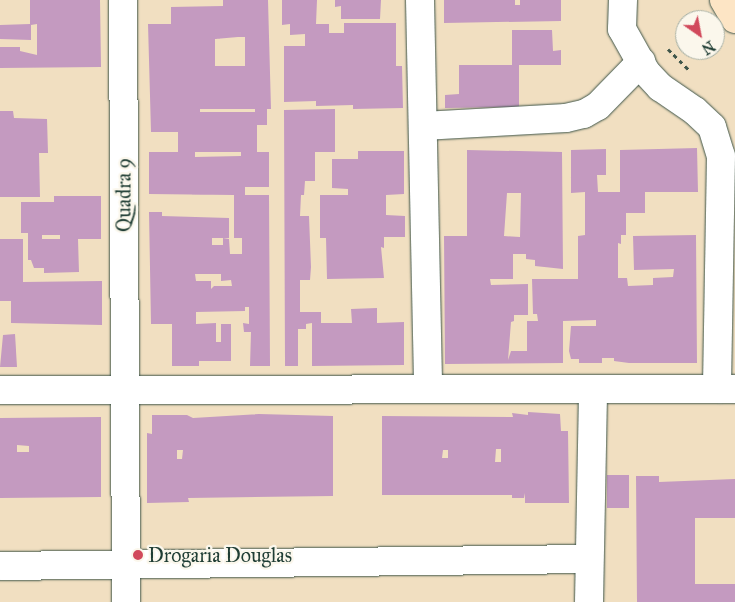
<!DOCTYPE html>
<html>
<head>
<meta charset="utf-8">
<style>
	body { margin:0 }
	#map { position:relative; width:735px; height:602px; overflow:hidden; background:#f1dfc1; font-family:"IM FELL Great Primer",serif }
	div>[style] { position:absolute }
	.building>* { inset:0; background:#c49ac0 }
	.path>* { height:3px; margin-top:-1.5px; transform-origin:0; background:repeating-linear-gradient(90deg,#3e5549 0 4px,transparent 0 8px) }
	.roads { filter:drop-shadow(0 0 1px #3e5549) drop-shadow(0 0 1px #3e5549) }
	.street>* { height:28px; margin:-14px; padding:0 14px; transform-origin:14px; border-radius:14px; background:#fff }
	.secondary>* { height:28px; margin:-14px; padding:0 14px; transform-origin:14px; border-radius:14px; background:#fde5c5 }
	.dots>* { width:14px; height:14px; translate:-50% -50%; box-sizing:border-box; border:2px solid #fbf7ec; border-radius:50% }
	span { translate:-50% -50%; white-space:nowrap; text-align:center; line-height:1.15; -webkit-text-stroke:4.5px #fbf7ec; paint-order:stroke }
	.street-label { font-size:20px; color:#1f3d34 }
	.poi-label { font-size:20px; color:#1f3d34 }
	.left { translate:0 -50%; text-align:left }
	.north { position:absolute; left:675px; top:10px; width:50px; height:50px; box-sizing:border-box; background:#fbf7ec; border:1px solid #a3ada2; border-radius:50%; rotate:147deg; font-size:14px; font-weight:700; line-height:20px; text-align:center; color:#1f3d34 }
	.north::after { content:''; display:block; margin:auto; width:18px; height:22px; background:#d1495b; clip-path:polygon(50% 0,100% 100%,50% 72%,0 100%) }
</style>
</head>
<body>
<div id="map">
	<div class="building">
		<i style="clip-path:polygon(30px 0,100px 0,101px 67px,0 68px,0 47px,20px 47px,20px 51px,37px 55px,37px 24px,31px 25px,31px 40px,0 39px,0 25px,30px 24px)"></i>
		<i style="clip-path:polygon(evenodd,223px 0,268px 0,271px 109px,267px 109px,267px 125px,257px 125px,257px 152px,269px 152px,269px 187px,245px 187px,245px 195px,269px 195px,270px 366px,250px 366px,251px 332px,244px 332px,243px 323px,249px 324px,249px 307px,245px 307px,245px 311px,196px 312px,196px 324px,216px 323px,216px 342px,221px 342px,221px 324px,231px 324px,231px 361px,199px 361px,199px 366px,172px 366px,172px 324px,151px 324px,149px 212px,162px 212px,162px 216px,229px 218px,229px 238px,212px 238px,212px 245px,223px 245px,223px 238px,229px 239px,230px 254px,242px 254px,242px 238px,234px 238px,234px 195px,149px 194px,149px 152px,178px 152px,178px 132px,151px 132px,148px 24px,171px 24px,171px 7px,223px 6px,223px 0,238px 37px,245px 37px,245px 66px,215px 66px,215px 39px,238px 37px,223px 0,200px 109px,255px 109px,255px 112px,200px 112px,200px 109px,223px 0,195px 152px,241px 152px,241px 156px,195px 157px,195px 152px,223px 0,195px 274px,221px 274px,221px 281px,231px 280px,232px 286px,214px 286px,211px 289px,211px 281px,196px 281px,195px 274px)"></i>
		<i style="clip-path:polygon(282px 0,317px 0,316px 24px,329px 24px,329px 33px,344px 33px,344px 23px,396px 23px,396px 66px,402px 66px,403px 108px,353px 109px,353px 105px,316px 106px,316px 101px,284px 102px,284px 46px,305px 46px,305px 34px,290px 35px,290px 24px,282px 25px)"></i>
		<i style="clip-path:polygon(335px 0,381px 0,380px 19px,341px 19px,341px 6px,335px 7px)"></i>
		<i style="clip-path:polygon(444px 0,515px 0,515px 5px,520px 5px,520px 0,561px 0,561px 21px,444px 23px)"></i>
		<i style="clip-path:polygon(512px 30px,552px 30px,553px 51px,561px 50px,561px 65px,519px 65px,519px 107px,445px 108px,445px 95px,459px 94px,459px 65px,512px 65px)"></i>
		<i style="clip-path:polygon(335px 109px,335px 152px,315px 152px,315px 181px,305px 181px,304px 195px,301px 195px,300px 216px,309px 216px,311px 267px,310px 280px,300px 280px,300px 312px,321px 312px,321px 323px,352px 323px,351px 309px,377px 308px,377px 323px,404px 322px,404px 365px,312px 366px,312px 323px,306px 324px,306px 329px,298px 329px,298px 366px,285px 366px,284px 110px)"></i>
		<i style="clip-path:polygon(0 111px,13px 111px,14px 118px,47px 119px,48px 153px,39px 153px,40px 197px,0 197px)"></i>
		<i style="clip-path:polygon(evenodd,697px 148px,698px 192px,645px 192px,645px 213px,626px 213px,626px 235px,621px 235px,621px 244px,618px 243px,618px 278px,627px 278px,628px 286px,653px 285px,653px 278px,673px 277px,674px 269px,634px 270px,633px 236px,696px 235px,697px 363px,629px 363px,614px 361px,614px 358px,602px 358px,602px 363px,579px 363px,579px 359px,571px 359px,569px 351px,571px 326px,596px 326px,596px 320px,563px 321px,563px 363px,445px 364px,444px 236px,467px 236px,467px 150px,562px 152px,563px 269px,535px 266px,535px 260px,526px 259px,526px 254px,513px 254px,513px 279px,490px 279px,491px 285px,528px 284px,528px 315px,514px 315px,514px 321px,511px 322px,508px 360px,511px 351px,527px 351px,527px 321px,538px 321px,537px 314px,533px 314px,532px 279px,578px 279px,578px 236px,585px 235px,585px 192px,571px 193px,571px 150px,606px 149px,606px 175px,597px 175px,598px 192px,620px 192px,620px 150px,697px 148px,507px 193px,521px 193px,520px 237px,504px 236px,507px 193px)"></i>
		<i style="clip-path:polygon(358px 151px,404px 151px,404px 194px,386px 195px,386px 215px,405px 216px,405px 237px,384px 237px,384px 248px,381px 247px,384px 278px,327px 279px,326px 238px,320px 238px,320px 195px,348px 195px,348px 189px,332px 188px,332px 159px,358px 159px)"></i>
		<i style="clip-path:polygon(evenodd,54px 196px,101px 196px,101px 239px,78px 239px,79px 272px,44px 273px,44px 268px,34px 268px,31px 260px,28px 260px,28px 233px,21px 233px,21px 202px,54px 202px,54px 196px,42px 235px,60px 235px,60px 239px,42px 239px,42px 235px)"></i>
		<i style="clip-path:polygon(0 239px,23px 239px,23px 282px,102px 281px,102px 325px,11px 323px,11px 301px,0 301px)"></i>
		<i style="clip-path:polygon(15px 334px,17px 367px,0 367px,3px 335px)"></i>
		<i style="clip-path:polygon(evenodd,528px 412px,560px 414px,561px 431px,568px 431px,569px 503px,525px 503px,525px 493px,524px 498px,512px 498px,512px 495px,382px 495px,382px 416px,513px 417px,512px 413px,528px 415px,528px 412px,496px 449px,501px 449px,501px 462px,495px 462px,496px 449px,528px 412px,443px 450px,448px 450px,448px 458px,442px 458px,443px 450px)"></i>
		<i style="clip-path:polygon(evenodd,259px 414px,333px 416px,333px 496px,188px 498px,189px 502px,147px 503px,147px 433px,152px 434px,152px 415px,187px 415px,193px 418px,259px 414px,177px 450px,183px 450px,182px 459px,177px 459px,177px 450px)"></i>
		<i style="clip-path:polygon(evenodd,101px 417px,101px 497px,0 498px,0 418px,101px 417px,17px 445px,29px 446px,29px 452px,17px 452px,17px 445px)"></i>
		<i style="clip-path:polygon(607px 475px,629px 475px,629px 508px,607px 508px)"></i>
		<i style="clip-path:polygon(636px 476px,659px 476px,659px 482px,735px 479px,735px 518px,695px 518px,695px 584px,735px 584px,735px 602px,637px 602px)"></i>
	</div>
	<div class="path">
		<i style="left:668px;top:49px;width:31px;rotate:45deg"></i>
	</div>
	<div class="roads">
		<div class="street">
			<i style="left:123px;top:0;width:602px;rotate:89.71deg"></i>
			<i style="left:420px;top:0;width:388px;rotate:88.8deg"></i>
			<i style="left:623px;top:0;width:29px;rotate:92deg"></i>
			<i style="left:622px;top:29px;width:49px;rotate:60.8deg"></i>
			<i style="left:646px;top:72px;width:21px;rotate:47deg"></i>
			<i style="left:660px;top:87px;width:42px;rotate:34.4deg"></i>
			<i style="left:695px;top:111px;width:23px;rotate:43deg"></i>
			<i style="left:712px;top:127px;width:30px;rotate:73deg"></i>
			<i style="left:721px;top:156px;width:233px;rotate:91deg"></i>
			<i style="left:423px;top:126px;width:143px;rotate:-3.2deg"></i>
			<i style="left:566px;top:118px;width:18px;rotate:-13deg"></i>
			<i style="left:584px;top:114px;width:16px;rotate:-30deg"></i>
			<i style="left:598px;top:106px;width:62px;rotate:-45.7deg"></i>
			<i style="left:0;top:390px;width:735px;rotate:-0.08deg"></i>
			<i style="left:0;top:566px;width:587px;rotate:-0.68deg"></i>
			<i style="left:589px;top:602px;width:211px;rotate:-88.9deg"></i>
		</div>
		<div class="secondary">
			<i style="left:724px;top:0;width:22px;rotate:60deg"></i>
		</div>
	</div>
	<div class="dots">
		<i style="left:138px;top:555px;background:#d1495b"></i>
	</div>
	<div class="street-label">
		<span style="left:124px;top:195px;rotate:-90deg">Quadra 9</span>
	</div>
	<div class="poi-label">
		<span class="left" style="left:148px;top:555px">Drogaria Douglas</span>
	</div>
	<div class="north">N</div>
</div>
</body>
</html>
